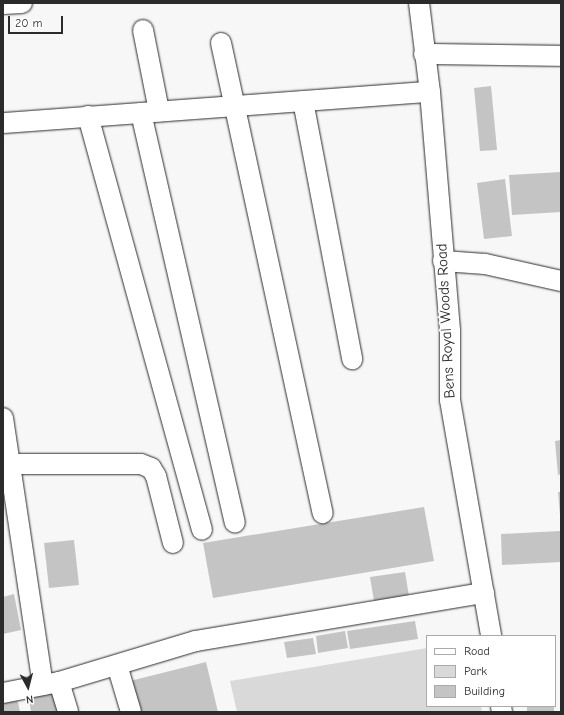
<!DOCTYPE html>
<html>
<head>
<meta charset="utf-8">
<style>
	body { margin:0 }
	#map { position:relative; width:564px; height:715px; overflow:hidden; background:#f7f7f7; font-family:"Comic Neue",sans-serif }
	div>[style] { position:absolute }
	.green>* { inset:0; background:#d9d9d9 }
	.building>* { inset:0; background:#c4c4c4 }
	.roads { filter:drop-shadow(0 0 1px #2b2b2b) drop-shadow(0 0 1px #2b2b2b) }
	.minor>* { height:20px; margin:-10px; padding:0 10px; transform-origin:10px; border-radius:10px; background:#fff }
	span { translate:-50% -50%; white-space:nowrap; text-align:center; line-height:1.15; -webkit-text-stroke:3.5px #fff; paint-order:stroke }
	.street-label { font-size:15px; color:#2b2b2b }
	.frame { position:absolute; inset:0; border:4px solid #2b2b2b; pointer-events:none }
	.legend { position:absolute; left:426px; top:635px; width:130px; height:72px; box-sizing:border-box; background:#fff; border:1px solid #aaa; margin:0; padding:5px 7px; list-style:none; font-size:12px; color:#2b2b2b }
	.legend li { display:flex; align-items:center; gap:8px; height:20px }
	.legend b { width:20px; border:1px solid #aaa }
	.north { position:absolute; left:8px; top:667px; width:40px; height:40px; -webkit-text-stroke:3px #fff; paint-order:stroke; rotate:173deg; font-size:11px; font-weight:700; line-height:16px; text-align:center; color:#2b2b2b }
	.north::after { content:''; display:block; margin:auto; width:14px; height:18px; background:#2b2b2b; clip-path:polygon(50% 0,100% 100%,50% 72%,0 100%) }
	.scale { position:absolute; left:8px; top:16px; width:55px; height:18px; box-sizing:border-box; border:2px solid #2b2b2b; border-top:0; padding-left:5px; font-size:12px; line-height:14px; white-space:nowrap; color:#2b2b2b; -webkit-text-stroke:3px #fff; paint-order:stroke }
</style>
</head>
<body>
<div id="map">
	<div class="green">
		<i style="clip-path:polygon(427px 648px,427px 706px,481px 706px,482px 712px,237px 712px,230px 681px)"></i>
	</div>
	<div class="building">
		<i style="clip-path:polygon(491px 86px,497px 150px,480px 151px,474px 88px)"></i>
		<i style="clip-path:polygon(561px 172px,561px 212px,512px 215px,509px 175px)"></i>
		<i style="clip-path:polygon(505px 179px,512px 236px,484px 239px,477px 183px)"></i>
		<i style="clip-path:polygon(561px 440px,561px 474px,558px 475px,555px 441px)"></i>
		<i style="clip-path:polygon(558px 492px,561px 492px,561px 515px,560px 515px)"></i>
		<i style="clip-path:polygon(424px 507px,434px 561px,213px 598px,203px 543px)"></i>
		<i style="clip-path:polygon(560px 531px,561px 562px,502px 565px,501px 534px)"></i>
		<i style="clip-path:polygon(74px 540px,79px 585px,49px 588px,44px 543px)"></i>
		<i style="clip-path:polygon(405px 572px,409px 596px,374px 601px,370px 577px)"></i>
		<i style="clip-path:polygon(14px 594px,21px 630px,3px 634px,3px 597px)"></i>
		<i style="clip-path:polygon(415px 621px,418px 639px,350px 649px,347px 631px)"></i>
		<i style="clip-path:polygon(345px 631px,348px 648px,318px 653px,316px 636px)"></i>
		<i style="clip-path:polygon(313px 638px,316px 654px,287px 658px,284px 642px)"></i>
		<i style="clip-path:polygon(206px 662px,218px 712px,138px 712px,130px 681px)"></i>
		<i style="clip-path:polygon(55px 689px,60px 712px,31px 712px,28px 694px)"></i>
		<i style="clip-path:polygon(17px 697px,20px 712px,3px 712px,3px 700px)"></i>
		<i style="clip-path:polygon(527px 706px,554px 706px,554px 712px,527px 712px)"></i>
	</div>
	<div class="roads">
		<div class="minor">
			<i style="left:419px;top:3px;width:90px;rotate:83deg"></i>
			<i style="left:430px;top:92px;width:240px;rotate:85.2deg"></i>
			<i style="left:450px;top:331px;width:69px;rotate:90deg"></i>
			<i style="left:450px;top:400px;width:240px;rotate:80.1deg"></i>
			<i style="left:3px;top:4px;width:19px;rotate:-3deg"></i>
			<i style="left:143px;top:30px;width:83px;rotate:78.8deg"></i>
			<i style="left:221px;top:43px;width:481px;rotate:77.8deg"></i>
			<i style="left:424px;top:54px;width:137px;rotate:0.8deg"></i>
			<i style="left:303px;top:101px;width:263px;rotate:79.2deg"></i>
			<i style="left:141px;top:113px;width:420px;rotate:77.1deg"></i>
			<i style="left:88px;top:116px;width:429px;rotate:74.6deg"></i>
			<i style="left:3px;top:123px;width:428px;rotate:-4.2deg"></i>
			<i style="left:443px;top:261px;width:42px;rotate:4.1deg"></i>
			<i style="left:485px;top:264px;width:78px;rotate:12.6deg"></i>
			<i style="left:3px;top:418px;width:270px;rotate:81.5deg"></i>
			<i style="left:9px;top:464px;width:132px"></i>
			<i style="left:141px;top:464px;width:11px;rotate:22deg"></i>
			<i style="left:151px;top:468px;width:9px;rotate:58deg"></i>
			<i style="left:156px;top:476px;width:69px;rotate:75.8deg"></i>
			<i style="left:117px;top:665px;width:49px;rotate:73.4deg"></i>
			<i style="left:59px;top:682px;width:31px;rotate:73deg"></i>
			<i style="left:3px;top:693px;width:57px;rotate:-11.1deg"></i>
			<i style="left:59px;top:682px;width:143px;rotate:-16.7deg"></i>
			<i style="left:196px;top:641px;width:292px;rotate:-9.5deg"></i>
			<i style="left:501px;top:706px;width:6px;rotate:81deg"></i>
		</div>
	</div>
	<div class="street-label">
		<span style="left:446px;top:321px;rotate:-93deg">Bens Royal Woods Road</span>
	</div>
	<div class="frame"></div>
	<ul class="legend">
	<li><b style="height:5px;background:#fff"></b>Road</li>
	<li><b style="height:11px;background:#d9d9d9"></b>Park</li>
	<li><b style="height:11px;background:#c4c4c4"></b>Building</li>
	</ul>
	<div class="north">N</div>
	<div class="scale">20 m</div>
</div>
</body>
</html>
